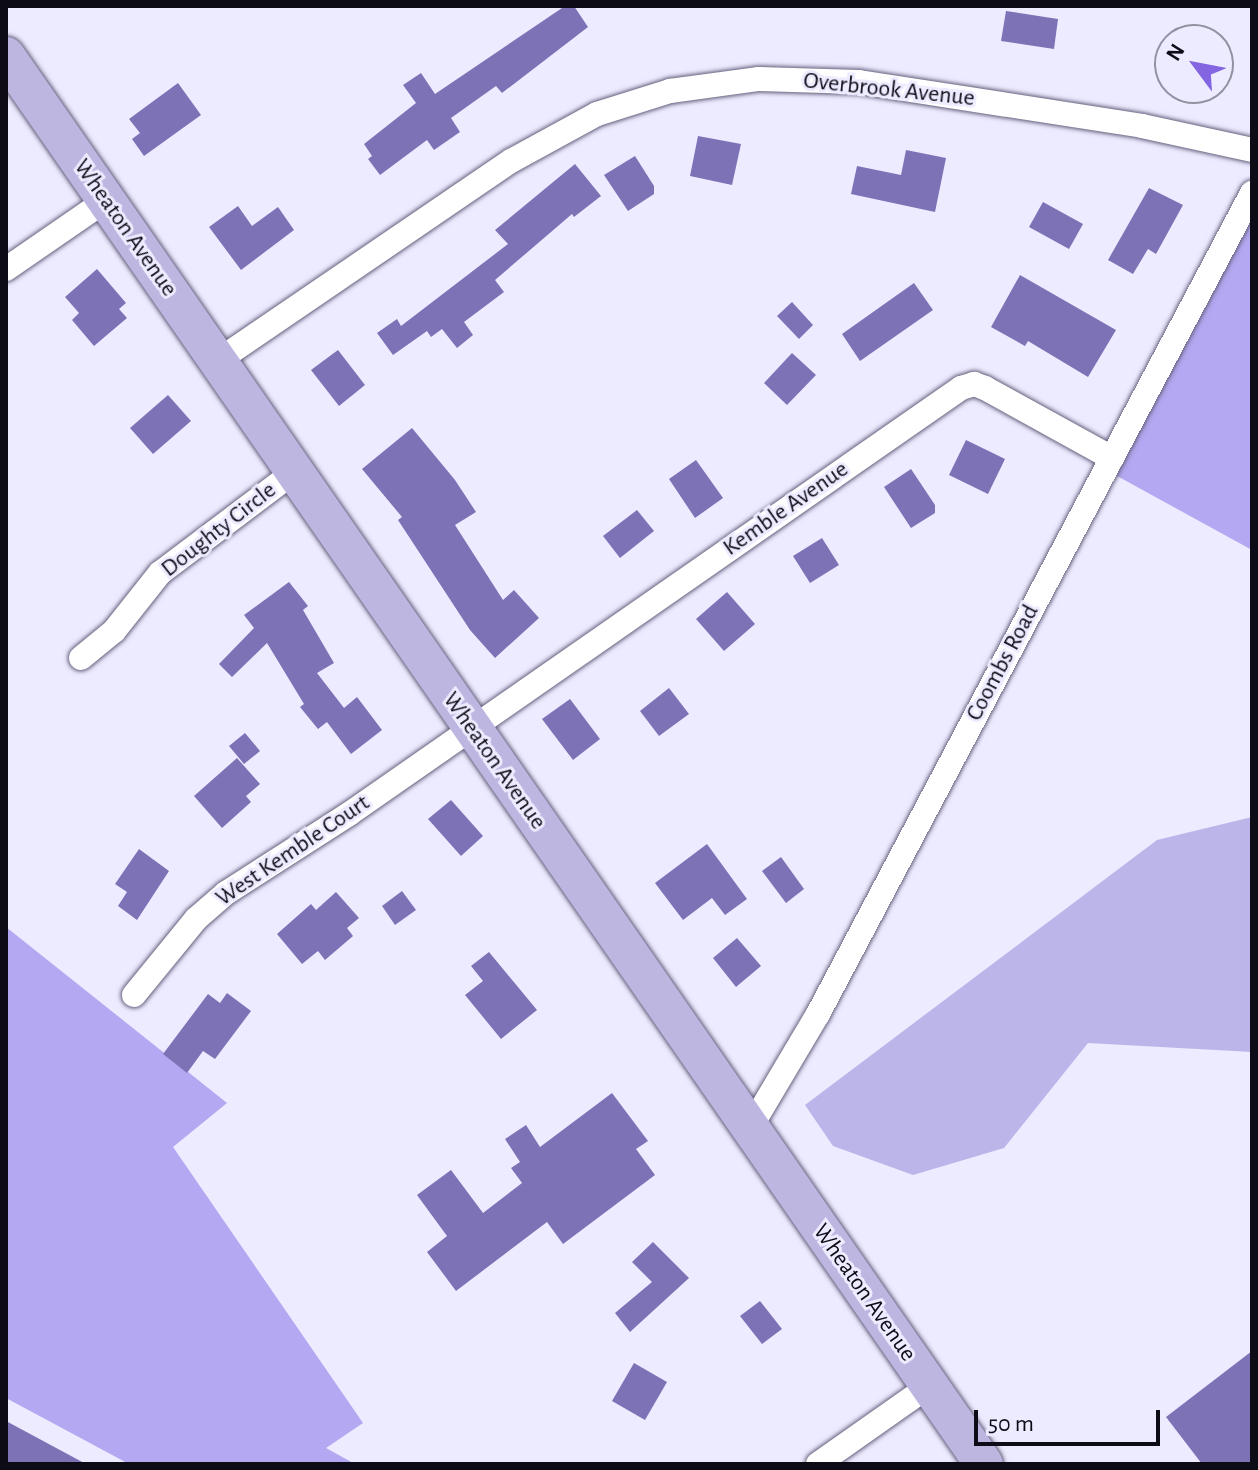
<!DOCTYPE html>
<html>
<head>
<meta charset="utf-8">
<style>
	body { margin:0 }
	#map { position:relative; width:1258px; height:1470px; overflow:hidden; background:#edebff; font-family:"Alegreya Sans",sans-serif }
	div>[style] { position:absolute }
	.green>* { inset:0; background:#bcb5e9 }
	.forest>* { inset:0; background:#b3a8f1 }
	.building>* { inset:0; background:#7e72b7 }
	.roads { filter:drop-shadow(0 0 2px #65617e) drop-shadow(0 0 2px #65617e) }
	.minor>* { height:24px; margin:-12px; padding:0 12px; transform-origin:12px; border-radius:12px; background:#fff }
	.primary>* { height:38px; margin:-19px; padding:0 19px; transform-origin:19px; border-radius:19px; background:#bdb6e0 }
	span { translate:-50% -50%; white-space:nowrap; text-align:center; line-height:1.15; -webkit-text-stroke:6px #edebff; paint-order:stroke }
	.street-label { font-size:24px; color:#0d0b16 }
	.frame { position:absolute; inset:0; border:8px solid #0d0b16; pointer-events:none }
	.north { position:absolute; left:1154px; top:24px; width:80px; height:80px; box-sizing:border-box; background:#edebff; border:2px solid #9391a2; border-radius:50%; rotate:302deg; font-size:22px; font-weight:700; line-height:32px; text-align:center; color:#0d0b16 }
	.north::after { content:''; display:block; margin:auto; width:28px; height:36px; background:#8365e1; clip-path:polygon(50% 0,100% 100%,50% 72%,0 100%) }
	.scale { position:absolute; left:974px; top:1410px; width:186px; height:36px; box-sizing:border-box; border:4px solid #0d0b16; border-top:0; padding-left:10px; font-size:24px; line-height:28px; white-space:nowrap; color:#0d0b16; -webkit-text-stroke:6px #edebff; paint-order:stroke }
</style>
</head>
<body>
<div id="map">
	<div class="green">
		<i style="clip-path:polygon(1252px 817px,1252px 1052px,1088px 1043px,1004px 1148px,913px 1175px,833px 1146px,805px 1105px,1157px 840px)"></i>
	</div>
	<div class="forest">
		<i style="clip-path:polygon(1252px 195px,1252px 550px,1108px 471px)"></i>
		<i style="clip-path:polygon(6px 927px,227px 1103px,173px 1147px,363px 1423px,326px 1448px,355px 1464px,129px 1464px,6px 1398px)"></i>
	</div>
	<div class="building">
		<i style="clip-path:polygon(565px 6px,574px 6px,588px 27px,502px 93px,496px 86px,451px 118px,460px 132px,434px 150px,427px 140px,380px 175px,368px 159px,372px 156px,364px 144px,416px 103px,403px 85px,421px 73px,435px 94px)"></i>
		<i style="clip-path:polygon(1006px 11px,1058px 19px,1054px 49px,1001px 41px)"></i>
		<i style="clip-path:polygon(178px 83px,201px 115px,144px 156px,132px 139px,140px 133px,129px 119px)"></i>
		<i style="clip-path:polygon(698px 136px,741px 144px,732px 185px,690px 176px)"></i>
		<i style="clip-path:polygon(906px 150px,946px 158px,935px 212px,851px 194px,857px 166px,901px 175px)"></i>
		<i style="clip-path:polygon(635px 156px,654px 186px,654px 194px,628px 211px,604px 175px)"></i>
		<i style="clip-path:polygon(575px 164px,601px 196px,574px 217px,572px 214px,495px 280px,504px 292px,464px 322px,473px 335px,457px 348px,442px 329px,431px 337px,427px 331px,393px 355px,377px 333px,397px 319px,401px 326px,508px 244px,495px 230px)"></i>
		<i style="clip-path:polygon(1149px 188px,1183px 205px,1156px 254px,1148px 249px,1133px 274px,1108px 260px)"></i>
		<i style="clip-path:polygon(1043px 202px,1083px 224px,1069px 249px,1029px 227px)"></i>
		<i style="clip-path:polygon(238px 206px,252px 226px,278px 207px,294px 230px,241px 270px,209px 227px)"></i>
		<i style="clip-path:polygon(97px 269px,126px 303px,119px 309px,127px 318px,94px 346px,72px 320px,79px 313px,65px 297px)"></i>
		<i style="clip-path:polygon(1020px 275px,1116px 330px,1088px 377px,1028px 341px,1025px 346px,991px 327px)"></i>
		<i style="clip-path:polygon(914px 283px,933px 310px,860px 361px,842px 334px)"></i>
		<i style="clip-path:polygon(792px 302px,813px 325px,799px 339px,777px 316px)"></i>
		<i style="clip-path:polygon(338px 350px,365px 385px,339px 406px,311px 370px)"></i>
		<i style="clip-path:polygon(792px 353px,816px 375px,787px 405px,764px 383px)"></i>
		<i style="clip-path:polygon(168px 395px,191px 421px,153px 454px,130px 428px)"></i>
		<i style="clip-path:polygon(412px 428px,455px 480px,476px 512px,455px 525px,503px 600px,514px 590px,539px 618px,495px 658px,470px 630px,398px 520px,402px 517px,362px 469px)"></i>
		<i style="clip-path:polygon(966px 440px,1005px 459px,988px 494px,949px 475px)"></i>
		<i style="clip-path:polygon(696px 460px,723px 498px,695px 518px,669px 479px)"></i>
		<i style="clip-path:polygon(911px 469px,935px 505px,935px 513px,911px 528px,884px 487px)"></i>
		<i style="clip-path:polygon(637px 510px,654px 531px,620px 558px,603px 536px)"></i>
		<i style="clip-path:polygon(822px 538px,839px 565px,810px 583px,793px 556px)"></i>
		<i style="clip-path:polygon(289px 582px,308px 606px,303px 610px,334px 663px,317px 673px,344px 708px,357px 697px,382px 730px,351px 754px,327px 722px,318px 729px,300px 707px,304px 704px,267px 643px,232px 677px,219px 664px,254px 628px,244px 615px)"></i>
		<i style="clip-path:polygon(727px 592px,755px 624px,724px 651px,696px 619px)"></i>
		<i style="clip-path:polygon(669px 688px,689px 714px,659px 736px,640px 711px)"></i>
		<i style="clip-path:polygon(570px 699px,600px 739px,573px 760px,542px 719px)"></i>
		<i style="clip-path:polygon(245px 733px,260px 751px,244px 764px,229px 746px)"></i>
		<i style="clip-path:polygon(237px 758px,260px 784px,246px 796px,251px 802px,222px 828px,194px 796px)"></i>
		<i style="clip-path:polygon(451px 800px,483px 836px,461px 856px,428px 819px)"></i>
		<i style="clip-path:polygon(707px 844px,747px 899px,725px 915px,712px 898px,683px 920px,655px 883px)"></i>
		<i style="clip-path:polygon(139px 849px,169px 871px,137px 920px,118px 906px,127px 892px,115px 884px)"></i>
		<i style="clip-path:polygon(781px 857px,804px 889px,786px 903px,762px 871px)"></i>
		<i style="clip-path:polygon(402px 891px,416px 910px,395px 925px,382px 906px)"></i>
		<i style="clip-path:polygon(336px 892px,359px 918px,347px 928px,353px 936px,325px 960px,318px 951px,302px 964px,277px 934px,311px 904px,316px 910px)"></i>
		<i style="clip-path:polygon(737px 938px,761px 966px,736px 987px,713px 958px)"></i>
		<i style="clip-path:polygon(489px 952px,537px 1010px,501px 1039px,465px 995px,483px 981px,471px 966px)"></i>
		<i style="clip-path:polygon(227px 993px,251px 1011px,215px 1059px,203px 1051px,187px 1073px,163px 1054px,208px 994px,220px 1003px)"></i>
		<i style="clip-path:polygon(612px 1093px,648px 1141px,636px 1149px,655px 1175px,563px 1244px,547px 1222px,456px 1291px,427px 1252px,447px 1236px,417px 1195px,451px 1170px,483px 1213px,522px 1183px,511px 1168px,520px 1162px,505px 1139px,526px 1125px,540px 1147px)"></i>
		<i style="clip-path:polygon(653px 1242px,689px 1278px,630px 1332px,615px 1313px,652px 1282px,632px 1262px)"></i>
		<i style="clip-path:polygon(760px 1301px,782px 1329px,762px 1344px,740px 1316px)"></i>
		<i style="clip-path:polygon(1252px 1351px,1252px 1464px,1202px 1464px,1166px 1417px)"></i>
		<i style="clip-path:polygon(634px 1363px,667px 1382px,645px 1420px,612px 1401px)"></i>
		<i style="clip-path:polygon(6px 1421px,86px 1464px,6px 1464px)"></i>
	</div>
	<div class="roads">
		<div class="minor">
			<i style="left:6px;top:269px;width:120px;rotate:-34.5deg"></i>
			<i style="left:216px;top:362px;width:357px;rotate:-34.3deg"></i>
			<i style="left:511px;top:161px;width:98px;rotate:-28.7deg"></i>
			<i style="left:597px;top:114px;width:77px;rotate:-17.5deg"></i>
			<i style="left:670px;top:91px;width:90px;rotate:-7.7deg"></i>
			<i style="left:759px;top:79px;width:100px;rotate:1.7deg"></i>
			<i style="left:859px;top:82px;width:286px;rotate:8.8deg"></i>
			<i style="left:1142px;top:126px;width:113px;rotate:12.3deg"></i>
			<i style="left:81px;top:658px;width:43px;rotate:-39.3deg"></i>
			<i style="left:114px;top:631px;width:74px;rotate:-51.6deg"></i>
			<i style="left:160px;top:573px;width:168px;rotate:-37deg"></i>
			<i style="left:134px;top:995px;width:98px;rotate:-50.8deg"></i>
			<i style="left:196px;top:919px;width:40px;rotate:-41deg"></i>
			<i style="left:226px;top:893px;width:146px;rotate:-32.7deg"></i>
			<i style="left:349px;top:814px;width:746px;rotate:-34.84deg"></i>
			<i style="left:961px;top:388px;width:14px;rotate:-17deg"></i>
			<i style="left:974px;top:384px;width:12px;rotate:20deg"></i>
			<i style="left:985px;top:388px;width:145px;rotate:28.9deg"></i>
			<i style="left:749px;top:1130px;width:135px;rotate:-59.3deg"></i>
			<i style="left:818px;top:1014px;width:929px;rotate:-62.14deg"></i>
			<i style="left:818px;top:1464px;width:136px;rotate:-35.1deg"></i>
		</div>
		<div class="primary">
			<i style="left:6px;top:56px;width:1714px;rotate:55.22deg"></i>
		</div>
	</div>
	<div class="street-label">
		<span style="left:889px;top:90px;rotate:6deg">Overbrook Avenue</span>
		<span style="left:125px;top:228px;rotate:55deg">Wheaton Avenue</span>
		<span style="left:786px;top:509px;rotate:-35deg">Kemble Avenue</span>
		<span style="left:219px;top:530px;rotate:-38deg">Doughty Circle</span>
		<span style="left:1003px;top:663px;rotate:-62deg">Coombs Road</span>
		<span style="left:494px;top:761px;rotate:55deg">Wheaton Avenue</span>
		<span style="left:293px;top:851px;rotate:-34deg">West Kemble Court</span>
		<span style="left:864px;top:1293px;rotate:55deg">Wheaton Avenue</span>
	</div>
	<div class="frame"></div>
	<div class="north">N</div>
	<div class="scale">50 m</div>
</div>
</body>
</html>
